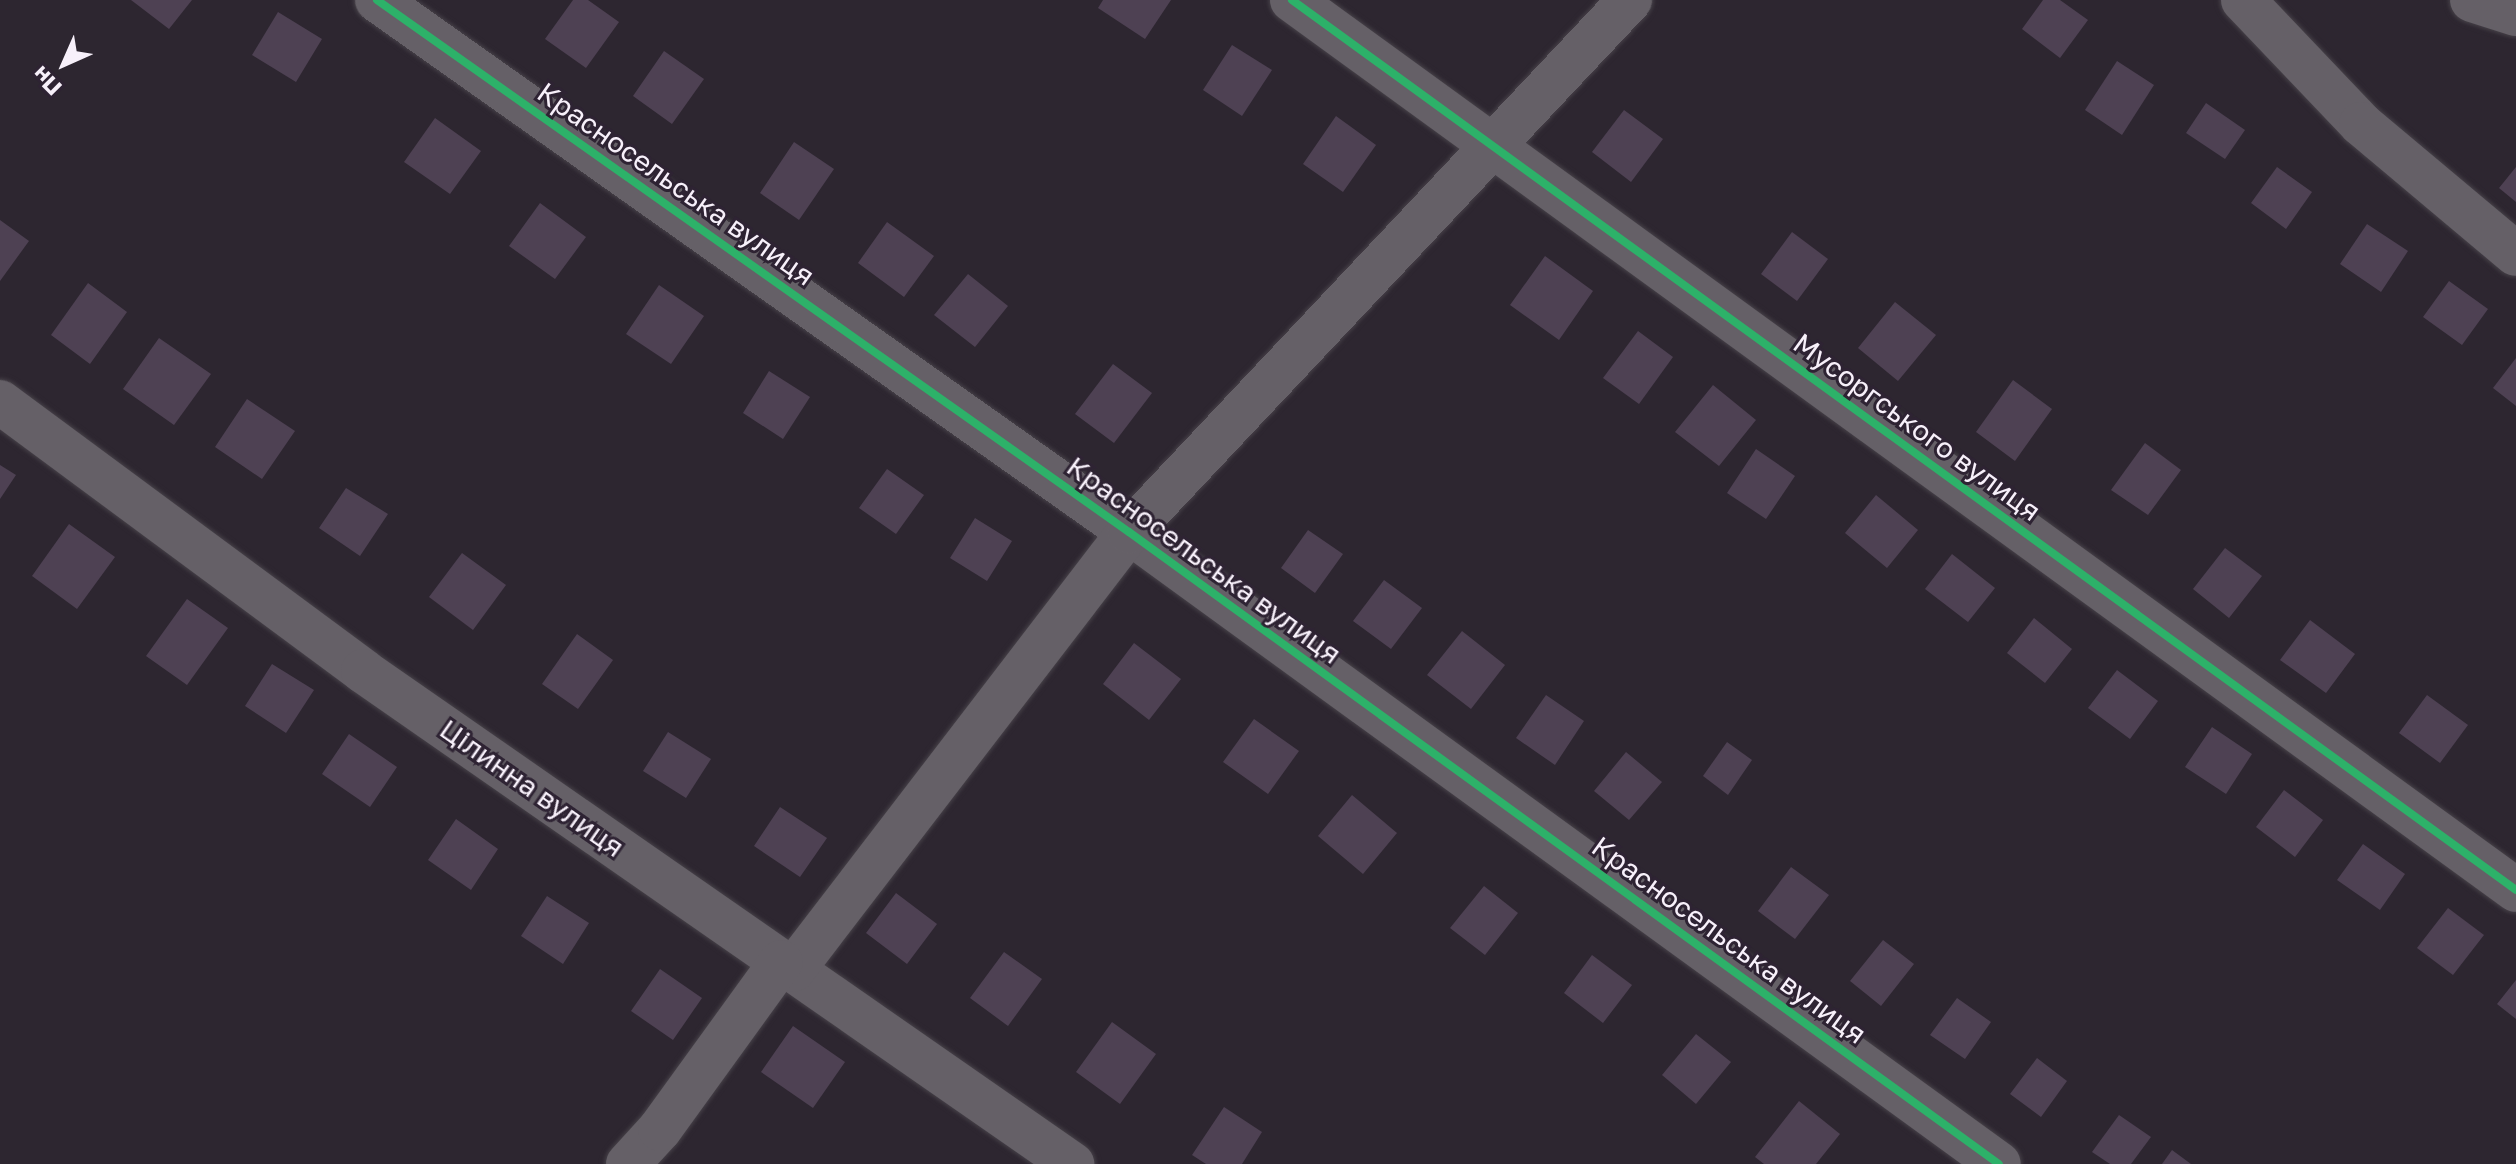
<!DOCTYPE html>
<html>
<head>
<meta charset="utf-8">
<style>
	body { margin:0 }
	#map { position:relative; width:2516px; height:1164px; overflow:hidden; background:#2d2630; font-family:"Golos Text",sans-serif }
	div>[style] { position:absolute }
	.building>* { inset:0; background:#4e4153 }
	.roads { filter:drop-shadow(0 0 2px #464148) drop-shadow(0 0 2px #464148) }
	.minor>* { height:44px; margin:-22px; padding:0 22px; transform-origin:22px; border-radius:22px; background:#656067 }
	.cycleway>* { height:8px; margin:-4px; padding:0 4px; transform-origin:4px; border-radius:4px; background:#2db169 }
	span { translate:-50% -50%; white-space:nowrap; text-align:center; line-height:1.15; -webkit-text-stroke:6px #2e2333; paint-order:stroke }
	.street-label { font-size:28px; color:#f7f0fa }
	.north { position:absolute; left:24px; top:24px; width:80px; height:80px; -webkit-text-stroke:6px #2e2333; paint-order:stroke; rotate:225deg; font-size:22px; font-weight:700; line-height:32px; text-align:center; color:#f7f0fa }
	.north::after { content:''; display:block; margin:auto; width:28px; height:36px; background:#f7f0fa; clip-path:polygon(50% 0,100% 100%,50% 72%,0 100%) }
</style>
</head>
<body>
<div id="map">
	<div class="building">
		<i style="clip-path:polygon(131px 0,192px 0,169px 29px)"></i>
		<i style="clip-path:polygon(573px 0,588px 0,619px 22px,586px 68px,545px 39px)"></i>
		<i style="clip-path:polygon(1103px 0,1171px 0,1145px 39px,1098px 8px)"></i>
		<i style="clip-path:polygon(2043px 0,2060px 0,2088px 20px,2060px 58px,2022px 29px)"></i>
		<i style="clip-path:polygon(278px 12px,322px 39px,296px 82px,252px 55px)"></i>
		<i style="clip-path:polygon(1232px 45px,1272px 70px,1242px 116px,1203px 90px)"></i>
		<i style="clip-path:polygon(664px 51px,704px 79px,672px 124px,633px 96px)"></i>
		<i style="clip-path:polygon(2117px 61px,2154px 85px,2122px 135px,2085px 110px)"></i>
		<i style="clip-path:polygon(2206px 103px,2245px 130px,2225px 159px,2186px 133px)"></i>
		<i style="clip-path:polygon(1624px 110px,1663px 139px,1631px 182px,1592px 152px)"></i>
		<i style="clip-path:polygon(1336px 116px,1376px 145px,1343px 192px,1303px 164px)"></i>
		<i style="clip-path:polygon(435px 118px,481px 151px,450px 194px,404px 162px)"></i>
		<i style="clip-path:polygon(794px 142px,834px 169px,799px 220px,760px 193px)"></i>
		<i style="clip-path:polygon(2277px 167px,2312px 192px,2286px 229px,2251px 203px)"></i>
		<i style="clip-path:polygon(2516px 167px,2516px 202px,2499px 188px)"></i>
		<i style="clip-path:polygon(540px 203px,586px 237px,555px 279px,509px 246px)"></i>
		<i style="clip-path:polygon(0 220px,29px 241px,0 281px)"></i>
		<i style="clip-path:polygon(887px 222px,934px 256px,904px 297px,858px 263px)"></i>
		<i style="clip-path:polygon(2367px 224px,2408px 251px,2381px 292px,2340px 264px)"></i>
		<i style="clip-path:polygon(1792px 232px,1828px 259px,1797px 301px,1761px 274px)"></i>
		<i style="clip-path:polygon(1545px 256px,1593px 291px,1559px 340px,1510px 305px)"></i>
		<i style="clip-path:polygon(968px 274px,1008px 306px,975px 347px,934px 315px)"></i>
		<i style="clip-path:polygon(2449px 281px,2488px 309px,2462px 345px,2423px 317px)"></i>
		<i style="clip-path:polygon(88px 283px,127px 312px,90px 364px,51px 335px)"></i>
		<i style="clip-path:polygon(659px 285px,704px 316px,671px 364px,626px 334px)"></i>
		<i style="clip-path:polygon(1895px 302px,1936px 335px,1898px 381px,1858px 348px)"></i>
		<i style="clip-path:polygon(1638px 331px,1673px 357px,1639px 404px,1603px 378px)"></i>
		<i style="clip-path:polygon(159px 338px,211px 374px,174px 425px,123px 389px)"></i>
		<i style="clip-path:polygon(2516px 358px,2516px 406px,2493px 388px)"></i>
		<i style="clip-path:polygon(1113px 364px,1152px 393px,1114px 443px,1075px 414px)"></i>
		<i style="clip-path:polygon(769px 371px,810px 397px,783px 439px,743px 413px)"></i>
		<i style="clip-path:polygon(2013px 380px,2052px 409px,2015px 461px,1976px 432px)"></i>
		<i style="clip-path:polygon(1713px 385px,1756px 420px,1719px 466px,1675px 432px)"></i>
		<i style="clip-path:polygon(247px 399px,295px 431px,262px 479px,215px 447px)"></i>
		<i style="clip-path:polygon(2145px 443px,2181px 470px,2148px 515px,2111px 490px)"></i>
		<i style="clip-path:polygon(1756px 449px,1795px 476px,1766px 519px,1727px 493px)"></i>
		<i style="clip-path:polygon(0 465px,16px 475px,0 499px)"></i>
		<i style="clip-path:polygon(887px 469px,924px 495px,896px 534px,859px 508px)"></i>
		<i style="clip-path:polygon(346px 488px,388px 514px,360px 556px,319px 528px)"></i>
		<i style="clip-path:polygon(1876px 495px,1918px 530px,1887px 568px,1845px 533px)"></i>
		<i style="clip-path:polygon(975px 518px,1012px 541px,987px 581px,950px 558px)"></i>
		<i style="clip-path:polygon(69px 524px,115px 557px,77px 609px,32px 576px)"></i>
		<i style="clip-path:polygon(1308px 530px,1343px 554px,1315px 593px,1281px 568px)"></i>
		<i style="clip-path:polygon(2225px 548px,2262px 576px,2229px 618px,2193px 589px)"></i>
		<i style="clip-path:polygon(462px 553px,506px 585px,473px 630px,429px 597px)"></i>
		<i style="clip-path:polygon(1952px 554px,1995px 588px,1968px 622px,1925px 589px)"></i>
		<i style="clip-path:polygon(1384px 580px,1422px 608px,1391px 649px,1353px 621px)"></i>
		<i style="clip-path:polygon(187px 599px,228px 628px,187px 685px,146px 656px)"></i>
		<i style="clip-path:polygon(2034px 618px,2072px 649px,2045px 683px,2007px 653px)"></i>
		<i style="clip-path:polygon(2310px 620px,2355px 654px,2326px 693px,2280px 660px)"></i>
		<i style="clip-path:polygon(1462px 631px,1505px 665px,1471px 709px,1427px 675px)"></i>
		<i style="clip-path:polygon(577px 634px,613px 660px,578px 709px,542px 684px)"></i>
		<i style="clip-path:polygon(1134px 643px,1181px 679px,1149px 720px,1103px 684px)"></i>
		<i style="clip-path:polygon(272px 664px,314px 690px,286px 733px,245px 706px)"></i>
		<i style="clip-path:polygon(2117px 670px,2158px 701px,2130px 739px,2088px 708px)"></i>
		<i style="clip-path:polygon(1546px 695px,1584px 721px,1555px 765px,1516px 738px)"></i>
		<i style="clip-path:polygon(2427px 695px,2468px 725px,2440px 763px,2399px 733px)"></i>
		<i style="clip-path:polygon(1254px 719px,1299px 751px,1268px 794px,1223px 762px)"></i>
		<i style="clip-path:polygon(2212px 727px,2252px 754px,2226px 794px,2185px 767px)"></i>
		<i style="clip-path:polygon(668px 732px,711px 759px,686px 798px,643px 771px)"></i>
		<i style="clip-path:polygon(349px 734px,397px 767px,370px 807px,322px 774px)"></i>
		<i style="clip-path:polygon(1727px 742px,1752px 760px,1728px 795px,1703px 776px)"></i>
		<i style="clip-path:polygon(1626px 752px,1662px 782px,1629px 820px,1594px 791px)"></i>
		<i style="clip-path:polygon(2284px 790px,2323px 820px,2295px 857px,2256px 827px)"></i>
		<i style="clip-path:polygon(1352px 795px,1397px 833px,1363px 874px,1318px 836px)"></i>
		<i style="clip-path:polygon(780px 807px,827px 838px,800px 877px,754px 846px)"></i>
		<i style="clip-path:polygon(456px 819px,498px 849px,471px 890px,428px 860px)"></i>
		<i style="clip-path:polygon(2363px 844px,2405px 874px,2380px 910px,2337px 880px)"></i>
		<i style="clip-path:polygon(1791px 867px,1829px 895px,1795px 939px,1758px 911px)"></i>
		<i style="clip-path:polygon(1484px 886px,1518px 913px,1485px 955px,1450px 928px)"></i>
		<i style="clip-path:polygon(896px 893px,937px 924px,907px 964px,866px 933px)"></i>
		<i style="clip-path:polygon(547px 896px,589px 923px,563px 964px,521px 936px)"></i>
		<i style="clip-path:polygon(2448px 908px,2484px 935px,2453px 975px,2417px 948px)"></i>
		<i style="clip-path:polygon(1883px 940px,1914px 964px,1881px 1006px,1850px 981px)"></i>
		<i style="clip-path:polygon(1004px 952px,1042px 979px,1008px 1026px,970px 998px)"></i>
		<i style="clip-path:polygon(1592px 955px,1632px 985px,1603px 1023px,1564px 993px)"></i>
		<i style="clip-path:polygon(660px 969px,702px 998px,673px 1040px,631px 1011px)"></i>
		<i style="clip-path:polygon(2516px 980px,2516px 1019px,2497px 1004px)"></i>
		<i style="clip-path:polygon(1957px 998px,1991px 1022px,1965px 1059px,1930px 1035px)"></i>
		<i style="clip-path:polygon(1112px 1022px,1156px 1054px,1120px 1104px,1076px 1072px)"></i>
		<i style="clip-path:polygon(793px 1026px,845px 1062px,813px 1108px,761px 1072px)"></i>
		<i style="clip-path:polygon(1696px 1034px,1731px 1062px,1696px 1104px,1662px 1075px)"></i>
		<i style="clip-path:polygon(2037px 1058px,2067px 1081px,2041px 1117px,2010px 1094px)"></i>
		<i style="clip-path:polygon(1799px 1101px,1840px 1134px,1816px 1164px,1764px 1164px,1755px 1157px)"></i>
		<i style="clip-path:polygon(1224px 1107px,1262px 1132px,1242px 1164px,1206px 1164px,1192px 1155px)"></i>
		<i style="clip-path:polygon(2119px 1115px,2151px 1137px,2131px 1164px,2110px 1164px,2092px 1152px)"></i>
		<i style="clip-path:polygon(2172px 1150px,2191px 1164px,2162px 1164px)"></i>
	</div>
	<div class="roads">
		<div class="minor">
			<i style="left:377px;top:0;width:921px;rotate:35.28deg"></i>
			<i style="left:1129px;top:532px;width:1075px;rotate:36deg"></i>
			<i style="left:1292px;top:0;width:1513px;rotate:36.02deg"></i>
			<i style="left:2243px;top:0;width:171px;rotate:46.4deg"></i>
			<i style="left:2361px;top:124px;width:202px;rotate:40deg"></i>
			<i style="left:2472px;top:0;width:46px;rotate:17.7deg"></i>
			<i style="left:0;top:402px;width:452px;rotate:36.5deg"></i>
			<i style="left:363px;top:671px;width:864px;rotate:34.81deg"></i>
			<i style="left:793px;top:970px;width:552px;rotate:-52.51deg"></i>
			<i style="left:1129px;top:532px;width:731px;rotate:-46.72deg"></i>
			<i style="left:628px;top:1164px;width:47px;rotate:-47.6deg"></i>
			<i style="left:660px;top:1129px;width:206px;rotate:-54.1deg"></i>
		</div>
	</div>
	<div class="cycleway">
		<i style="left:377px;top:0;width:921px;rotate:35.28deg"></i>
		<i style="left:1129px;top:532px;width:1075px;rotate:36deg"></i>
		<i style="left:1292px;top:0;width:1513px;rotate:36.02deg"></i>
	</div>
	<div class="street-label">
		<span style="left:676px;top:184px;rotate:35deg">Красносельська вулиця</span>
		<span style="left:1917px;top:427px;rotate:36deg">Мусоргського вулиця</span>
		<span style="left:1204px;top:560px;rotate:36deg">Красносельська вулиця</span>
		<span style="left:532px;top:788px;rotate:35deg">Цілинна вулиця</span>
		<span style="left:1729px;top:940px;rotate:36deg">Красносельська вулиця</span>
	</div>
	<div class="north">Пн</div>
</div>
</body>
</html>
